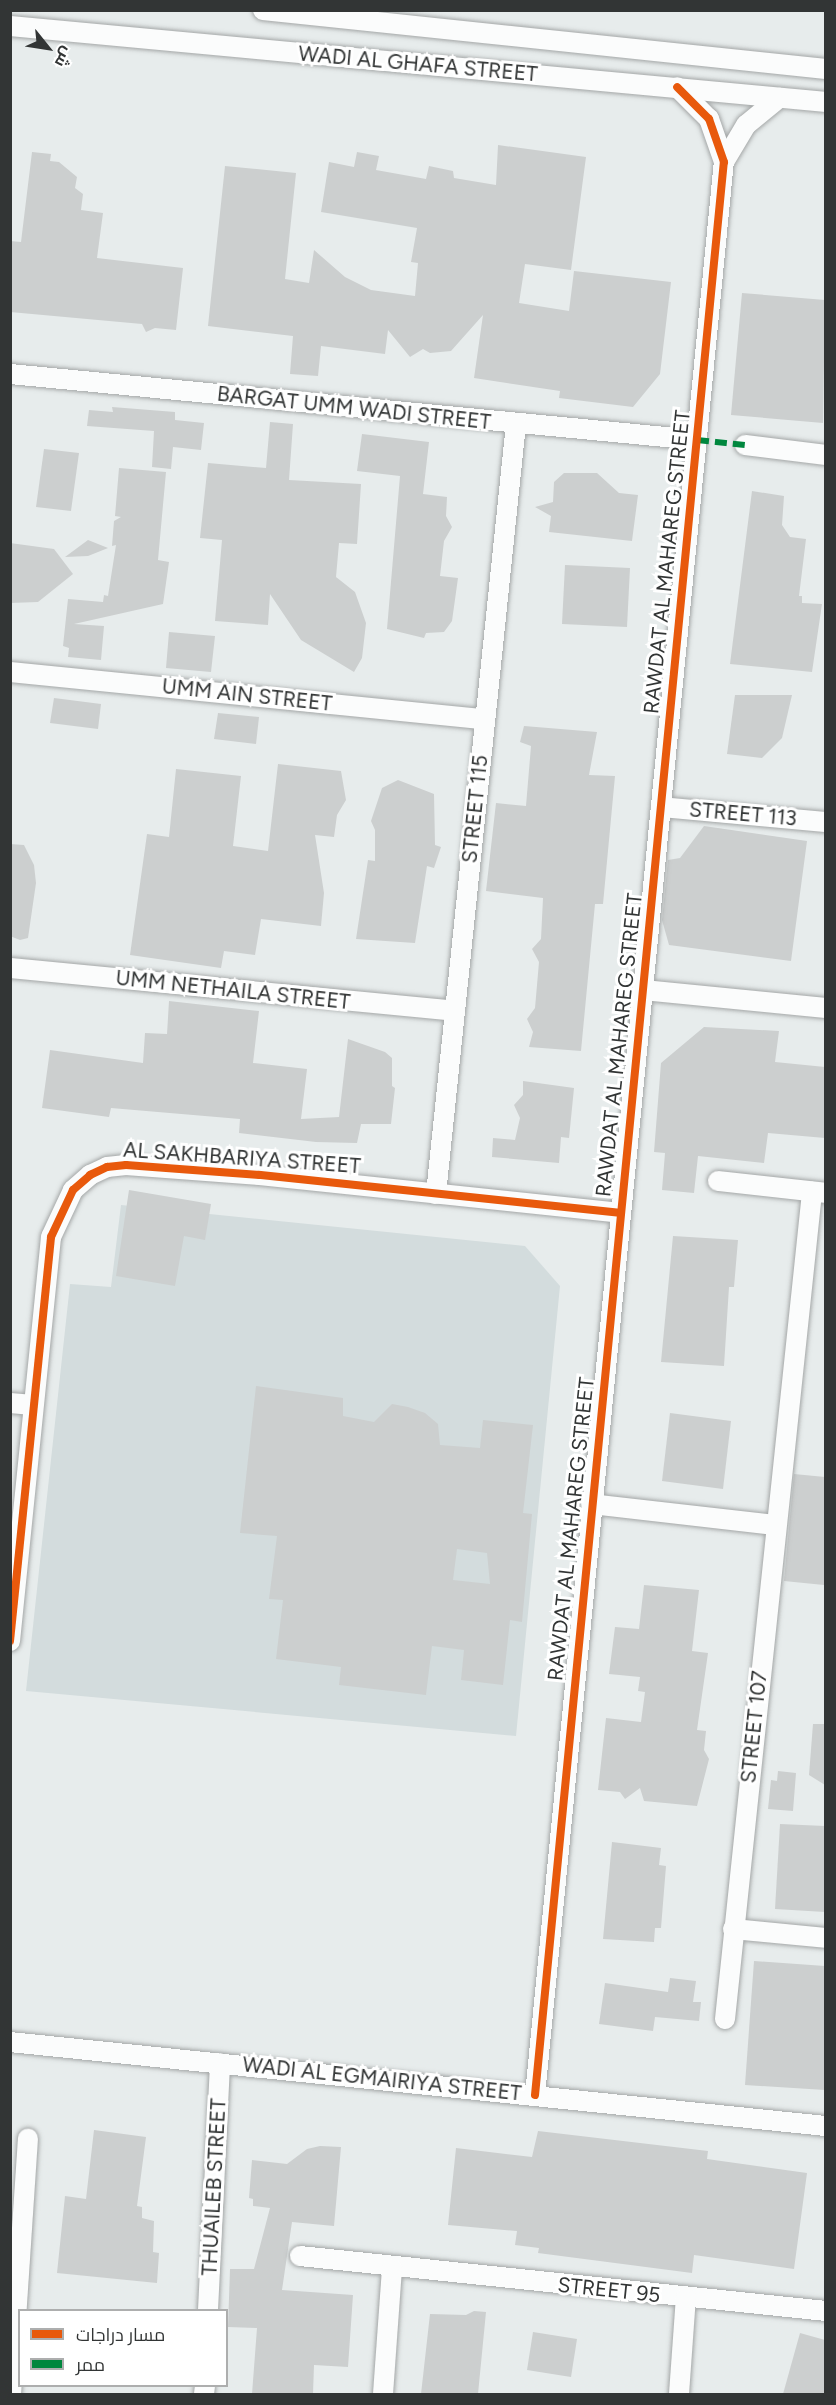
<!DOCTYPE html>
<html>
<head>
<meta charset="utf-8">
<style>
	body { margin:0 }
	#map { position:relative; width:836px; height:2405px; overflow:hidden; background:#e7ecec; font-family:Figtree,Cairo,sans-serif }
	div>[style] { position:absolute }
	.built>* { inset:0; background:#d3dcdd }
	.building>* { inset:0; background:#cccfcf }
	.roads { filter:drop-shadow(0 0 2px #a4a7a7) drop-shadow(0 0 2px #a4a7a7) }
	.minor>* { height:20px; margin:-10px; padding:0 10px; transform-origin:10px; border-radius:10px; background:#fbfcfc }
	.quiet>* { height:6px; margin-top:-3px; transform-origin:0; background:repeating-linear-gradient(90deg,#00873e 0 12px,transparent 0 18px) }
	.cycleway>* { height:8px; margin:-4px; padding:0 4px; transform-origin:4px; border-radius:4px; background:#e8590c }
	span { translate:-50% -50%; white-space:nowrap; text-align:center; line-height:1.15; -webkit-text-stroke:6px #fff; paint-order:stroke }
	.street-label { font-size:21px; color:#323535 }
	.frame { position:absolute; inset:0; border:12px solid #323535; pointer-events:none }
	.legend { position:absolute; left:18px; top:2309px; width:210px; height:78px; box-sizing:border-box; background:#fff; border:2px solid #adaeae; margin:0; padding:8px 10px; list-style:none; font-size:18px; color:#323535 }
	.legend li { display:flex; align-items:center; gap:12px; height:30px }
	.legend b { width:30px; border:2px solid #adaeae }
	.north { position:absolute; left:18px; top:18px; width:60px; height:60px; -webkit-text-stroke:4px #fff; paint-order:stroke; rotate:120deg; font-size:16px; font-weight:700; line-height:24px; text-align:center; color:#323535 }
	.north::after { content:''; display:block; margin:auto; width:21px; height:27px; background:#323535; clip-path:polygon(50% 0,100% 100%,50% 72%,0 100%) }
</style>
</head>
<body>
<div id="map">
	<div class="built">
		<i style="clip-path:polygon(121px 1205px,525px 1246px,560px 1286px,516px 1736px,26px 1691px,70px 1284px,111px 1287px)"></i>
	</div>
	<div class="building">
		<i style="clip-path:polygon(498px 145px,586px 157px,571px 270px,525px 264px,519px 303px,569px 311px,574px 271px,671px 282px,660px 374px,633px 407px,559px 398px,560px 391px,474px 378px,483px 315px,451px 351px,430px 353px,423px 349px,410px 357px,388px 330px,385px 354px,321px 346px,318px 376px,290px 374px,293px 336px,208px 326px,225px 166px,296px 173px,285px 279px,309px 283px,314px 250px,345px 277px,371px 290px,415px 296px,418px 263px,411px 262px,417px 228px,321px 212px,329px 162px,354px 167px,357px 152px,379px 156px,376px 170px,426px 179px,429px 166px,453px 171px,454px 178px,496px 185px)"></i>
		<i style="clip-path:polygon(32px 152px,51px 154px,50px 161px,59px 162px,77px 177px,75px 188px,83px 194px,81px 210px,103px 213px,97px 258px,183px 268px,176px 330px,155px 328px,146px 332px,142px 324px,10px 312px,10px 241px,21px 242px)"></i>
		<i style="clip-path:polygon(742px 293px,825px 300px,823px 423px,731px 415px)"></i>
		<i style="clip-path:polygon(112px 407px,175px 412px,175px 420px,204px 423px,201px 450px,173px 447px,171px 469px,152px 467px,154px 431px,87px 426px,89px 410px,113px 412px)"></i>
		<i style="clip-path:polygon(270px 422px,293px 424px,289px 480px,361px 484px,357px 544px,339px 543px,336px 577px,355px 592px,366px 623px,362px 658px,354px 672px,301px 640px,270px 594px,268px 625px,215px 621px,222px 540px,200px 538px,208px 463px,266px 468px)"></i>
		<i style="clip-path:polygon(362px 434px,429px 442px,423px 494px,447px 497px,446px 516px,452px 527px,444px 541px,440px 576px,458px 578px,452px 621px,444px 632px,426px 633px,424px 638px,387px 629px,400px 476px,357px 471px)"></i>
		<i style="clip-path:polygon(44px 449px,79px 453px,71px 511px,36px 507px)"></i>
		<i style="clip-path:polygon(119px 468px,166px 472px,158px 560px,169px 562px,163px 604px,74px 624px,104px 626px,101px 660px,68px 657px,69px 648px,63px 646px,68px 599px,103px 602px,104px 595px,108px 596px,116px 545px,112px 546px,114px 521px,121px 517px,115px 516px)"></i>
		<i style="clip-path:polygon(564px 473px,597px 473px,619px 493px,638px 495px,632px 541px,549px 532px,551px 516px,535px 507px,553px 502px,554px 482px)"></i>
		<i style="clip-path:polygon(752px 491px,784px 496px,782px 525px,790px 537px,806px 539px,799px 596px,802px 596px,802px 603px,822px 604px,812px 672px,730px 664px)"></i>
		<i style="clip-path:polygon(88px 540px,108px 548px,88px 556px,65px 557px)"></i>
		<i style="clip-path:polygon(10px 543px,54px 549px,73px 574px,38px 602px,10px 603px)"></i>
		<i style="clip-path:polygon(565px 565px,630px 568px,627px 627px,562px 624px)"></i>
		<i style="clip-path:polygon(169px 632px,215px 636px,211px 672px,166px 668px)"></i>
		<i style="clip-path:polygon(735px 695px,792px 695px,782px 738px,762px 758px,727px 754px)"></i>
		<i style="clip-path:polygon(54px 698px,101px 704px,98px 729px,50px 723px)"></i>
		<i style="clip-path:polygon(218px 713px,259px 717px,256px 744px,214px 739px)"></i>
		<i style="clip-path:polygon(524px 726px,597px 732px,589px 775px,615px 776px,603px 904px,595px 904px,581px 1051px,529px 1047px,533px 1032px,527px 1019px,535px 1008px,539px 962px,532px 949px,541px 939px,543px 898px,486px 891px,496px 803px,526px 806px,531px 746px,520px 742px)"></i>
		<i style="clip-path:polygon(278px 764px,341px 771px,346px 800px,337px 815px,334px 837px,315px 835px,324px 893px,321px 926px,261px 919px,255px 955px,224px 951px,221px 968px,130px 955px,147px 834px,169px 837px,176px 769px,241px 776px,233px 846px,268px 851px)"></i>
		<i style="clip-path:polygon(398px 780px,434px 794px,435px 845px,441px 847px,434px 868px,427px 866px,415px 943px,356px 939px,368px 860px,375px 861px,375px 830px,371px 821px,382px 788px)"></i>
		<i style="clip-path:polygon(704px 826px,807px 841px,791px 961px,669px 945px,662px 920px,668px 860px,680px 858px)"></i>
		<i style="clip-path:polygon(10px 844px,24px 845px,34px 865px,36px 883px,28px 938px,20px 940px,10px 936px)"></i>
		<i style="clip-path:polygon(169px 1001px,259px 1011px,253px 1063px,307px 1069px,301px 1119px,339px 1117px,348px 1039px,385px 1052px,392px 1058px,392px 1086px,395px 1088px,391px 1124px,361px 1124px,357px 1143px,316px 1142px,239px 1133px,240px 1119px,111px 1108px,109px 1117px,42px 1108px,50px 1050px,143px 1063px,145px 1033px,167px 1034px)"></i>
		<i style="clip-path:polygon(704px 1027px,779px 1031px,775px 1062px,825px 1067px,825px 1138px,768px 1133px,764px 1163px,698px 1156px,694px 1193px,662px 1190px,665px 1153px,654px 1152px,661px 1063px)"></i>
		<i style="clip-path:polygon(523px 1081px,574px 1088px,569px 1138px,561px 1137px,559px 1163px,492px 1157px,493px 1138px,515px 1140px,520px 1118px,514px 1105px,523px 1095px)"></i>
		<i style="clip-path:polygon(129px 1190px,211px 1204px,205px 1240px,184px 1236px,175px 1286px,116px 1276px)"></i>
		<i style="clip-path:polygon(673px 1236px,738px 1240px,734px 1287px,729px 1287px,724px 1366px,661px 1362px)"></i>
		<i style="clip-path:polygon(evenodd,256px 1386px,343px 1398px,343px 1416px,374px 1422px,392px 1404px,408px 1407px,425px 1413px,438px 1424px,440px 1445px,480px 1448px,483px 1420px,533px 1425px,523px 1513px,532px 1514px,522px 1622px,510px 1620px,503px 1685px,461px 1680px,464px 1650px,432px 1646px,426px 1695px,339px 1685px,341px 1667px,276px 1659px,283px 1600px,269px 1599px,277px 1536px,240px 1533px,256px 1386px,457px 1549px,487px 1553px,490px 1584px,453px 1580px,457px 1549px)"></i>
		<i style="clip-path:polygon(670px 1413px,731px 1421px,723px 1489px,662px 1481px)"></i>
		<i style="clip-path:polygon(794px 1474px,825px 1477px,824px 1585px,784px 1581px)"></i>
		<i style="clip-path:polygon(644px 1585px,699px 1590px,692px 1651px,708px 1653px,697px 1730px,706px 1731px,704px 1750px,709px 1759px,697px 1806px,644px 1801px,640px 1788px,625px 1799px,620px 1792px,598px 1790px,606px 1718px,641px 1722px,645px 1692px,638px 1691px,640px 1677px,609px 1674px,615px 1627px,639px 1629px)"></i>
		<i style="clip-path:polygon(813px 1724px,825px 1724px,825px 1785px,809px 1775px)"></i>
		<i style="clip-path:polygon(778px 1771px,796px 1773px,793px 1811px,768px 1809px,771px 1780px,777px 1781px)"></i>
		<i style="clip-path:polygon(780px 1824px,825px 1826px,825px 1912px,775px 1909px)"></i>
		<i style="clip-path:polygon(612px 1842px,661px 1848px,659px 1865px,666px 1866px,661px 1928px,655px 1928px,654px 1942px,603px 1939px)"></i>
		<i style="clip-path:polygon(754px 1961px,825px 1966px,825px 2090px,745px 2085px)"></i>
		<i style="clip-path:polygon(670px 1978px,696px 1981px,693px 2002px,701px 2002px,699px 2021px,655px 2017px,653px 2031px,599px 2024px,605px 1983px,668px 1992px)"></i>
		<i style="clip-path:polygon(94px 2130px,146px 2137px,137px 2206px,142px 2207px,142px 2218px,154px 2221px,153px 2252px,159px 2253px,157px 2283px,57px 2273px,65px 2196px,86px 2199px)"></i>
		<i style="clip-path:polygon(538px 2131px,708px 2151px,707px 2159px,807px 2173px,794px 2269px,694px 2255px,692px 2273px,538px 2253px,539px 2248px,515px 2245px,517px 2231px,448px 2225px,456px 2148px,532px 2157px)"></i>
		<i style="clip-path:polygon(320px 2146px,341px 2147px,334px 2226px,292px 2222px,282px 2290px,353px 2295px,348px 2367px,314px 2365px,313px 2394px,252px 2394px,257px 2328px,228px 2327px,230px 2269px,254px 2269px,270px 2208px,253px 2206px,253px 2199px,249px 2198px,252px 2160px,287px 2164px,307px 2149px)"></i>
		<i style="clip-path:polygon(474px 2311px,486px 2312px,478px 2394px,421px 2394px,430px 2314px,466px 2315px)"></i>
		<i style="clip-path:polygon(533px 2332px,577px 2339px,571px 2377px,527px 2370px)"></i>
		<i style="clip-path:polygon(800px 2333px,825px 2340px,825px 2394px,783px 2394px)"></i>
	</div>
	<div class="roads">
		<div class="minor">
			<i style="left:263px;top:10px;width:566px;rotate:5.98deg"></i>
			<i style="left:10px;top:26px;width:820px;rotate:5.32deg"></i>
			<i style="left:724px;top:162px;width:43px;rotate:-59.3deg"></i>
			<i style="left:746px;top:125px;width:43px;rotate:-39.3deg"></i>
			<i style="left:10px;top:374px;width:690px;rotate:5.49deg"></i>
			<i style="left:745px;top:445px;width:82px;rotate:7deg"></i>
			<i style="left:10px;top:672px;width:476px;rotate:5.7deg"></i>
			<i style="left:661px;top:807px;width:166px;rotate:5.2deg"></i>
			<i style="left:10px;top:968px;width:447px;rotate:5.5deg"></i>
			<i style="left:643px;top:990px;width:184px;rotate:5.6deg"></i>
			<i style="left:718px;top:1181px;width:109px;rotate:6.3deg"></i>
			<i style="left:436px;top:1194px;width:774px;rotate:-84.07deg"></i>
			<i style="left:10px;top:1403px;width:23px;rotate:5deg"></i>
			<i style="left:591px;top:1504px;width:184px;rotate:6.5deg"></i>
			<i style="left:10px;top:1641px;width:406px;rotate:-84.2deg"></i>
			<i style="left:51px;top:1237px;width:52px;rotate:-64.9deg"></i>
			<i style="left:73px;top:1190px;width:23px;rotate:-41deg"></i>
			<i style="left:90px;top:1175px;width:19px;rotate:-25deg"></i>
			<i style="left:107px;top:1167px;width:19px;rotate:-6deg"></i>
			<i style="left:126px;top:1165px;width:134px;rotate:4.3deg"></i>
			<i style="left:260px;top:1175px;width:362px;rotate:6deg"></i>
			<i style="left:733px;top:1929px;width:93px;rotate:5.5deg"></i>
			<i style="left:725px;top:2019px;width:832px;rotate:-83.99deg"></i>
			<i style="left:10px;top:2042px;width:820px;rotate:5.88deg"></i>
			<i style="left:535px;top:2095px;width:1942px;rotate:-84.42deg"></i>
			<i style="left:724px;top:162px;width:46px;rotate:-109.2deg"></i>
			<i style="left:709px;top:119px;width:45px;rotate:-135deg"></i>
			<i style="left:300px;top:2256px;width:529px;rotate:5.97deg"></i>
			<i style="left:208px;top:2310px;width:247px;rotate:-87.2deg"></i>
			<i style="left:11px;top:2394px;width:256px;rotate:-86.2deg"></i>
			<i style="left:204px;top:2394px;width:8px;rotate:-83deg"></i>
			<i style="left:383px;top:2394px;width:126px;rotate:-85.9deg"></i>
			<i style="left:679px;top:2394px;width:97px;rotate:-85.9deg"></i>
		</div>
	</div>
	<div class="quiet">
		<i style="left:697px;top:440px;width:48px;rotate:5.9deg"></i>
	</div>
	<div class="cycleway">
		<i style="left:10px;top:1641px;width:406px;rotate:-84.2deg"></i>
		<i style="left:51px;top:1237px;width:52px;rotate:-64.9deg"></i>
		<i style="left:73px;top:1190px;width:23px;rotate:-41deg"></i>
		<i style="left:90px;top:1175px;width:19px;rotate:-25deg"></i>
		<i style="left:107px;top:1167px;width:19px;rotate:-6deg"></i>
		<i style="left:126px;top:1165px;width:134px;rotate:4.3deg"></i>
		<i style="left:260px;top:1175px;width:362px;rotate:6deg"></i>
		<i style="left:535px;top:2095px;width:1942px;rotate:-84.42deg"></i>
		<i style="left:724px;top:162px;width:46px;rotate:-109.2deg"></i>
		<i style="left:709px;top:119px;width:45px;rotate:-135deg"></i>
	</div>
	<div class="street-label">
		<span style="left:418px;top:64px;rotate:5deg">WADI AL GHAFA STREET</span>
		<span style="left:354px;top:408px;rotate:6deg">BARGAT UMM WADI STREET</span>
		<span style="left:667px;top:562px;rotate:-84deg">RAWDAT AL MAHAREG STREET</span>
		<span style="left:247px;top:695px;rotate:6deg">UMM AIN STREET</span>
		<span style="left:475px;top:809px;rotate:-84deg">STREET 115</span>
		<span style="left:743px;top:814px;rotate:5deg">STREET 113</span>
		<span style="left:233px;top:990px;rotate:6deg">UMM NETHAILA STREET</span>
		<span style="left:619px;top:1045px;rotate:-84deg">RAWDAT AL MAHAREG STREET</span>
		<span style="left:242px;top:1158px;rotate:4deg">AL SAKHBARIYA STREET</span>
		<span style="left:571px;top:1529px;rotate:-84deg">RAWDAT AL MAHAREG STREET</span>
		<span style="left:754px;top:1727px;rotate:-84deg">STREET 107</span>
		<span style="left:382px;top:2079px;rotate:6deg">WADI AL EGMAIRIYA STREET</span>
		<span style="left:214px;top:2187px;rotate:-87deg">THUAILEB STREET</span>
		<span style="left:609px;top:2290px;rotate:6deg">STREET 95</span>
	</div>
	<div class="frame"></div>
	<ul class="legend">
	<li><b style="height:8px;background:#e8590c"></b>مسار دراجات</li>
	<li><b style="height:8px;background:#00873e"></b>ممر</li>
	</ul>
	<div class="north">ش</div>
</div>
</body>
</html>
